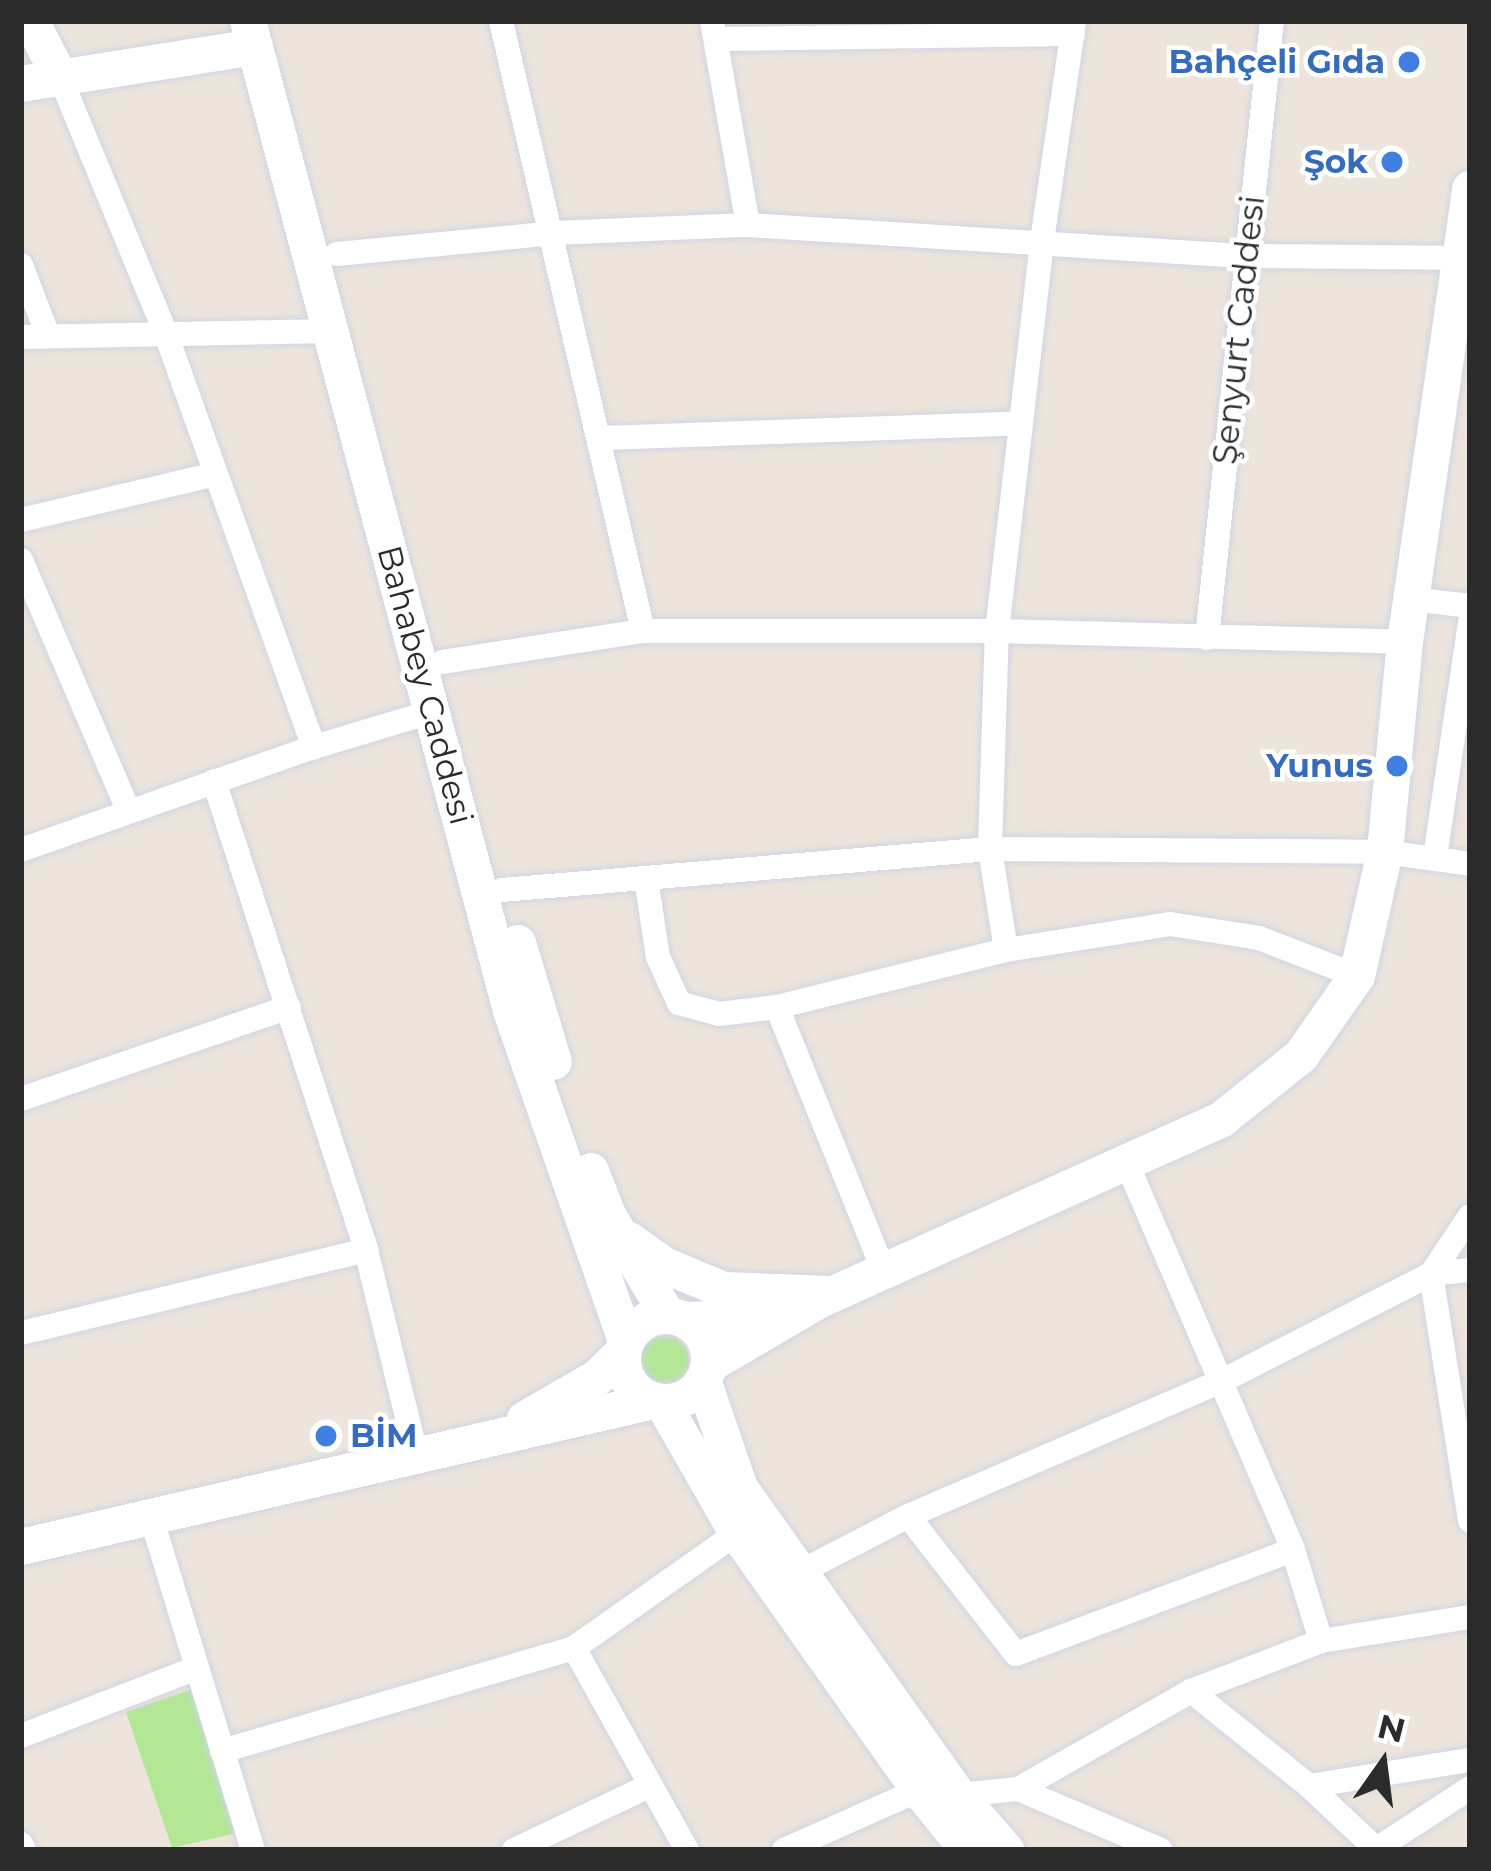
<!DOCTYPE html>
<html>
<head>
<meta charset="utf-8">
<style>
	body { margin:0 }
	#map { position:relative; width:1491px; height:1871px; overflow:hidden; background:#ede5dc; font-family:Montserrat,sans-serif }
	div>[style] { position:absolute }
	.green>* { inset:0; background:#b3e796 }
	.round { border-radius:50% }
	.roads { filter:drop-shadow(0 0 3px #d1d5e4) drop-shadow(0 0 3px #d1d5e4) }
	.street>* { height:24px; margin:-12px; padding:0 12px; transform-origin:12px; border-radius:12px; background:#fff }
	.secondary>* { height:36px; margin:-18px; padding:0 18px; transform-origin:18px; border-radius:18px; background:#fff }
	.secondary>.ring { margin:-18px; padding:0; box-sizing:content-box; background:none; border:36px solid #fff; border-radius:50% }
	.dots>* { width:33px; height:33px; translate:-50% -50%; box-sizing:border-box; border:6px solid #fff; border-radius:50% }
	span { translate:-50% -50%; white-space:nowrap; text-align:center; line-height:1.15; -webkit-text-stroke:9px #fff; paint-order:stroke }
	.shop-label { font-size:33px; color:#366cbe; font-weight:700 }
	.right { translate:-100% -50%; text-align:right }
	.left { translate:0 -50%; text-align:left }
	.street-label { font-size:33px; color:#2b2b2b }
	.frame { position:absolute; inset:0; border:24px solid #2b2b2b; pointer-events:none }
	.north { position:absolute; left:1323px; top:1703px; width:120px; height:120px; -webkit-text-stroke:9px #fff; paint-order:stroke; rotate:14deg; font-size:33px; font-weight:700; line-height:48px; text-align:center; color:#2b2b2b }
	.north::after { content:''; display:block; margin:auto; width:42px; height:54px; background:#2b2b2b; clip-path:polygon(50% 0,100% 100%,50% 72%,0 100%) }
</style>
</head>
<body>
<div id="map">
	<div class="green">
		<i class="round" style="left:641px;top:1336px;width:48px;height:48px"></i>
		<i style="clip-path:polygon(192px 1689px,237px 1833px,172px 1848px,126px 1712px)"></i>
	</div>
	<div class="roads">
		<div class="street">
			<i style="left:501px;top:21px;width:626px;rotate:76.9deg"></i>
			<i style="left:712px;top:21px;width:207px;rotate:80deg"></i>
			<i style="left:718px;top:39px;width:355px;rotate:-0.8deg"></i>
			<i style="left:60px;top:77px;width:281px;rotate:67.6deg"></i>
			<i style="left:167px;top:337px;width:436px;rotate:70.3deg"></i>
			<i style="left:337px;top:254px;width:218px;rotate:-5.5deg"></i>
			<i style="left:554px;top:233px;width:194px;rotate:-2.4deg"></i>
			<i style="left:748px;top:225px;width:499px;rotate:3.6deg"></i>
			<i style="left:1246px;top:256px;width:224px;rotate:0.5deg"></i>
			<i style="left:21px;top:265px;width:73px;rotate:69.1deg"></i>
			<i style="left:21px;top:337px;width:311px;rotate:-1.1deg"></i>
			<i style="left:599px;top:438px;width:421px;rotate:-2deg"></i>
			<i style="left:21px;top:520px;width:200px;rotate:-13.3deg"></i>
			<i style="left:21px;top:560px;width:272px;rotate:66.8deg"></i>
			<i style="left:1412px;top:599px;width:58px;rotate:6.9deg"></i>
			<i style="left:1207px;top:638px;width:620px;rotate:-83.99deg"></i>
			<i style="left:442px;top:662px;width:203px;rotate:-8.8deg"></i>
			<i style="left:643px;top:631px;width:354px"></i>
			<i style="left:997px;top:631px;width:408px;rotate:1.5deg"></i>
			<i style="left:214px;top:781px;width:493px;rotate:72deg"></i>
			<i style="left:366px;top:1250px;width:209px;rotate:76.2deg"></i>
			<i style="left:21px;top:850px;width:311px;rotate:-19.4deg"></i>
			<i style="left:314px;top:747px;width:122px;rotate:-16.7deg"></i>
			<i style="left:1435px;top:857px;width:237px;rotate:-81.5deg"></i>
			<i style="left:646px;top:878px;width:80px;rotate:81.4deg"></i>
			<i style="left:658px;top:957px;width:51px;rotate:65.5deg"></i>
			<i style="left:679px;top:1003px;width:41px;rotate:15.4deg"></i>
			<i style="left:719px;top:1014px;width:58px;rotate:-6.9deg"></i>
			<i style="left:777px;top:1007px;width:236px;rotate:-14deg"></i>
			<i style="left:1006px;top:950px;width:166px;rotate:-9deg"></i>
			<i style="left:1170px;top:924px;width:90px;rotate:8.9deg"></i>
			<i style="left:1259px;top:938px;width:105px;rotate:21.2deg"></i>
			<i style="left:502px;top:890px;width:490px;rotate:-4.8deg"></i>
			<i style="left:990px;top:849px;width:395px;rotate:0.4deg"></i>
			<i style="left:1385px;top:852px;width:86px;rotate:8deg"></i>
			<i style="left:1006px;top:950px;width:102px;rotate:-99deg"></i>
			<i style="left:990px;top:849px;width:218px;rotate:-88.2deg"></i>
			<i style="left:997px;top:631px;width:393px;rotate:-83.4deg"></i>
			<i style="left:1042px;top:241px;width:222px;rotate:-81.7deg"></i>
			<i style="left:777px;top:1007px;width:286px;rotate:68deg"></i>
			<i style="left:21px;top:1099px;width:283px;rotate:-18.9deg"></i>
			<i style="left:1128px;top:1166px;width:418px;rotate:66.7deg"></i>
			<i style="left:1293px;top:1550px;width:95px;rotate:72.9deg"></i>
			<i style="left:1470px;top:1216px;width:70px;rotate:123.9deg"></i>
			<i style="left:1431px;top:1274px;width:250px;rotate:81deg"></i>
			<i style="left:21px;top:1333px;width:355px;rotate:-13.5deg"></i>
			<i style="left:908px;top:1516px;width:175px;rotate:52deg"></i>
			<i style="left:1016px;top:1654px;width:296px;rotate:-20.6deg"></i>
			<i style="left:152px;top:1520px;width:345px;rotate:73deg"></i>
			<i style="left:802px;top:1571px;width:119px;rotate:-27.4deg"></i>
			<i style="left:908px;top:1516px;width:342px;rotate:-23.3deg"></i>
			<i style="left:1222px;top:1381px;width:235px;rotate:-27.1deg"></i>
			<i style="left:1431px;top:1274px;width:39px;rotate:-6deg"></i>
			<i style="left:574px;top:1648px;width:231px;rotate:60.8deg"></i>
			<i style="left:1191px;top:1691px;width:151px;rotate:38.8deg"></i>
			<i style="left:1309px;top:1786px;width:92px;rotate:43.2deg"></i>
			<i style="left:21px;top:1736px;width:188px;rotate:-21.2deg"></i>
			<i style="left:222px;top:1751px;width:367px;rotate:-16.3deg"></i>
			<i style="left:574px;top:1648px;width:199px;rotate:-35.2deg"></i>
			<i style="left:1309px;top:1786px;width:163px;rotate:-9.2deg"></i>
			<i style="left:1018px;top:1789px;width:155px;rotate:23.1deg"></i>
			<i style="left:958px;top:1795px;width:60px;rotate:-5.7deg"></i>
			<i style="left:1018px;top:1789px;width:199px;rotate:-29.5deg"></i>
			<i style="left:1191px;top:1691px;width:139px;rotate:-21deg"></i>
			<i style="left:1321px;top:1641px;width:151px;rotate:-9.2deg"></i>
			<i style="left:21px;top:1844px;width:7px;rotate:63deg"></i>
			<i style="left:514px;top:1850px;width:149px;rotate:-25.4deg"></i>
			<i style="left:784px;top:1850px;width:148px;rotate:-24deg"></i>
			<i style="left:1375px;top:1850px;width:113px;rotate:-33.1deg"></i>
		</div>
		<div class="secondary">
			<i style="left:31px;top:21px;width:63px;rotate:62.6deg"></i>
			<i style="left:248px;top:21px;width:1024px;rotate:75.12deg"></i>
			<i style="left:511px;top:1011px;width:350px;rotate:70.8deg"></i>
			<i style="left:21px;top:84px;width:237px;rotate:-9deg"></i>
			<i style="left:518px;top:943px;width:124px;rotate:73.2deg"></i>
			<i style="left:591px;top:1171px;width:47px;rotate:68.9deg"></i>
			<i style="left:608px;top:1215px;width:117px;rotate:59.3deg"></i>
			<i style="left:629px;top:1240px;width:45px;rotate:35.1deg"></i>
			<i style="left:666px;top:1266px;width:63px;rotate:22.5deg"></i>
			<i style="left:724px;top:1290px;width:107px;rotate:2.1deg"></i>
			<i class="ring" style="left:623px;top:1316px;width:50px;height:50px"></i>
			<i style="left:685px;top:1320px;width:58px;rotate:-2deg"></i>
			<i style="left:743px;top:1318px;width:45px;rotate:-12.8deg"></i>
			<i style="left:709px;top:1365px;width:129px;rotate:-30.4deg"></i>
			<i style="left:820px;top:1300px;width:441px;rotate:-24.2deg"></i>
			<i style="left:1222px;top:1119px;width:101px;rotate:-38.6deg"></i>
			<i style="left:1301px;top:1056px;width:98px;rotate:-55deg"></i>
			<i style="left:1357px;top:976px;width:127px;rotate:-77.3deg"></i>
			<i style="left:1385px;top:852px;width:211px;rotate:-84.6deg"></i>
			<i style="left:1405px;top:642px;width:458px;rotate:-81.8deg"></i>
			<i style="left:703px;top:1380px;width:114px;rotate:71.1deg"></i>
			<i style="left:740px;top:1488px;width:377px;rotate:54.6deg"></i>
			<i style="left:958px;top:1795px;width:73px;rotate:48.9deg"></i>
			<i style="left:662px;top:1402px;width:151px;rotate:60.2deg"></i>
			<i style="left:737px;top:1533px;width:315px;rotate:54.7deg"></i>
			<i style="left:919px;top:1790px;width:77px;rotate:50.8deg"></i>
			<i style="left:525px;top:1419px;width:84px;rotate:-29.9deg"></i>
			<i style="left:598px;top:1377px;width:35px;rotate:-45deg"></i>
			<i style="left:21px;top:1547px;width:650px;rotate:-12.99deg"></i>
		</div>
	</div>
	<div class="dots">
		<i style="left:1409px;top:62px;background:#3f7fe0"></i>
		<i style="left:1392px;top:162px;background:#3f7fe0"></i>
		<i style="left:1397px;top:766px;background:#3f7fe0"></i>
		<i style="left:326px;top:1436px;background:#3f7fe0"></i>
	</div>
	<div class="shop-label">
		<span class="right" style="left:1385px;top:62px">Bahçeli Gıda</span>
		<span class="right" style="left:1368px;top:162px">Şok</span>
		<span class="right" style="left:1373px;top:766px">Yunus</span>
		<span class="left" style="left:350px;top:1436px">BİM</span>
	</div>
	<div class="street-label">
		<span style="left:1239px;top:330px;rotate:-84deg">Şenyurt Caddesi</span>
		<span style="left:425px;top:685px;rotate:75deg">Bahabey Caddesi</span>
	</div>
	<div class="frame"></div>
	<div class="north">N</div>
</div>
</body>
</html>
